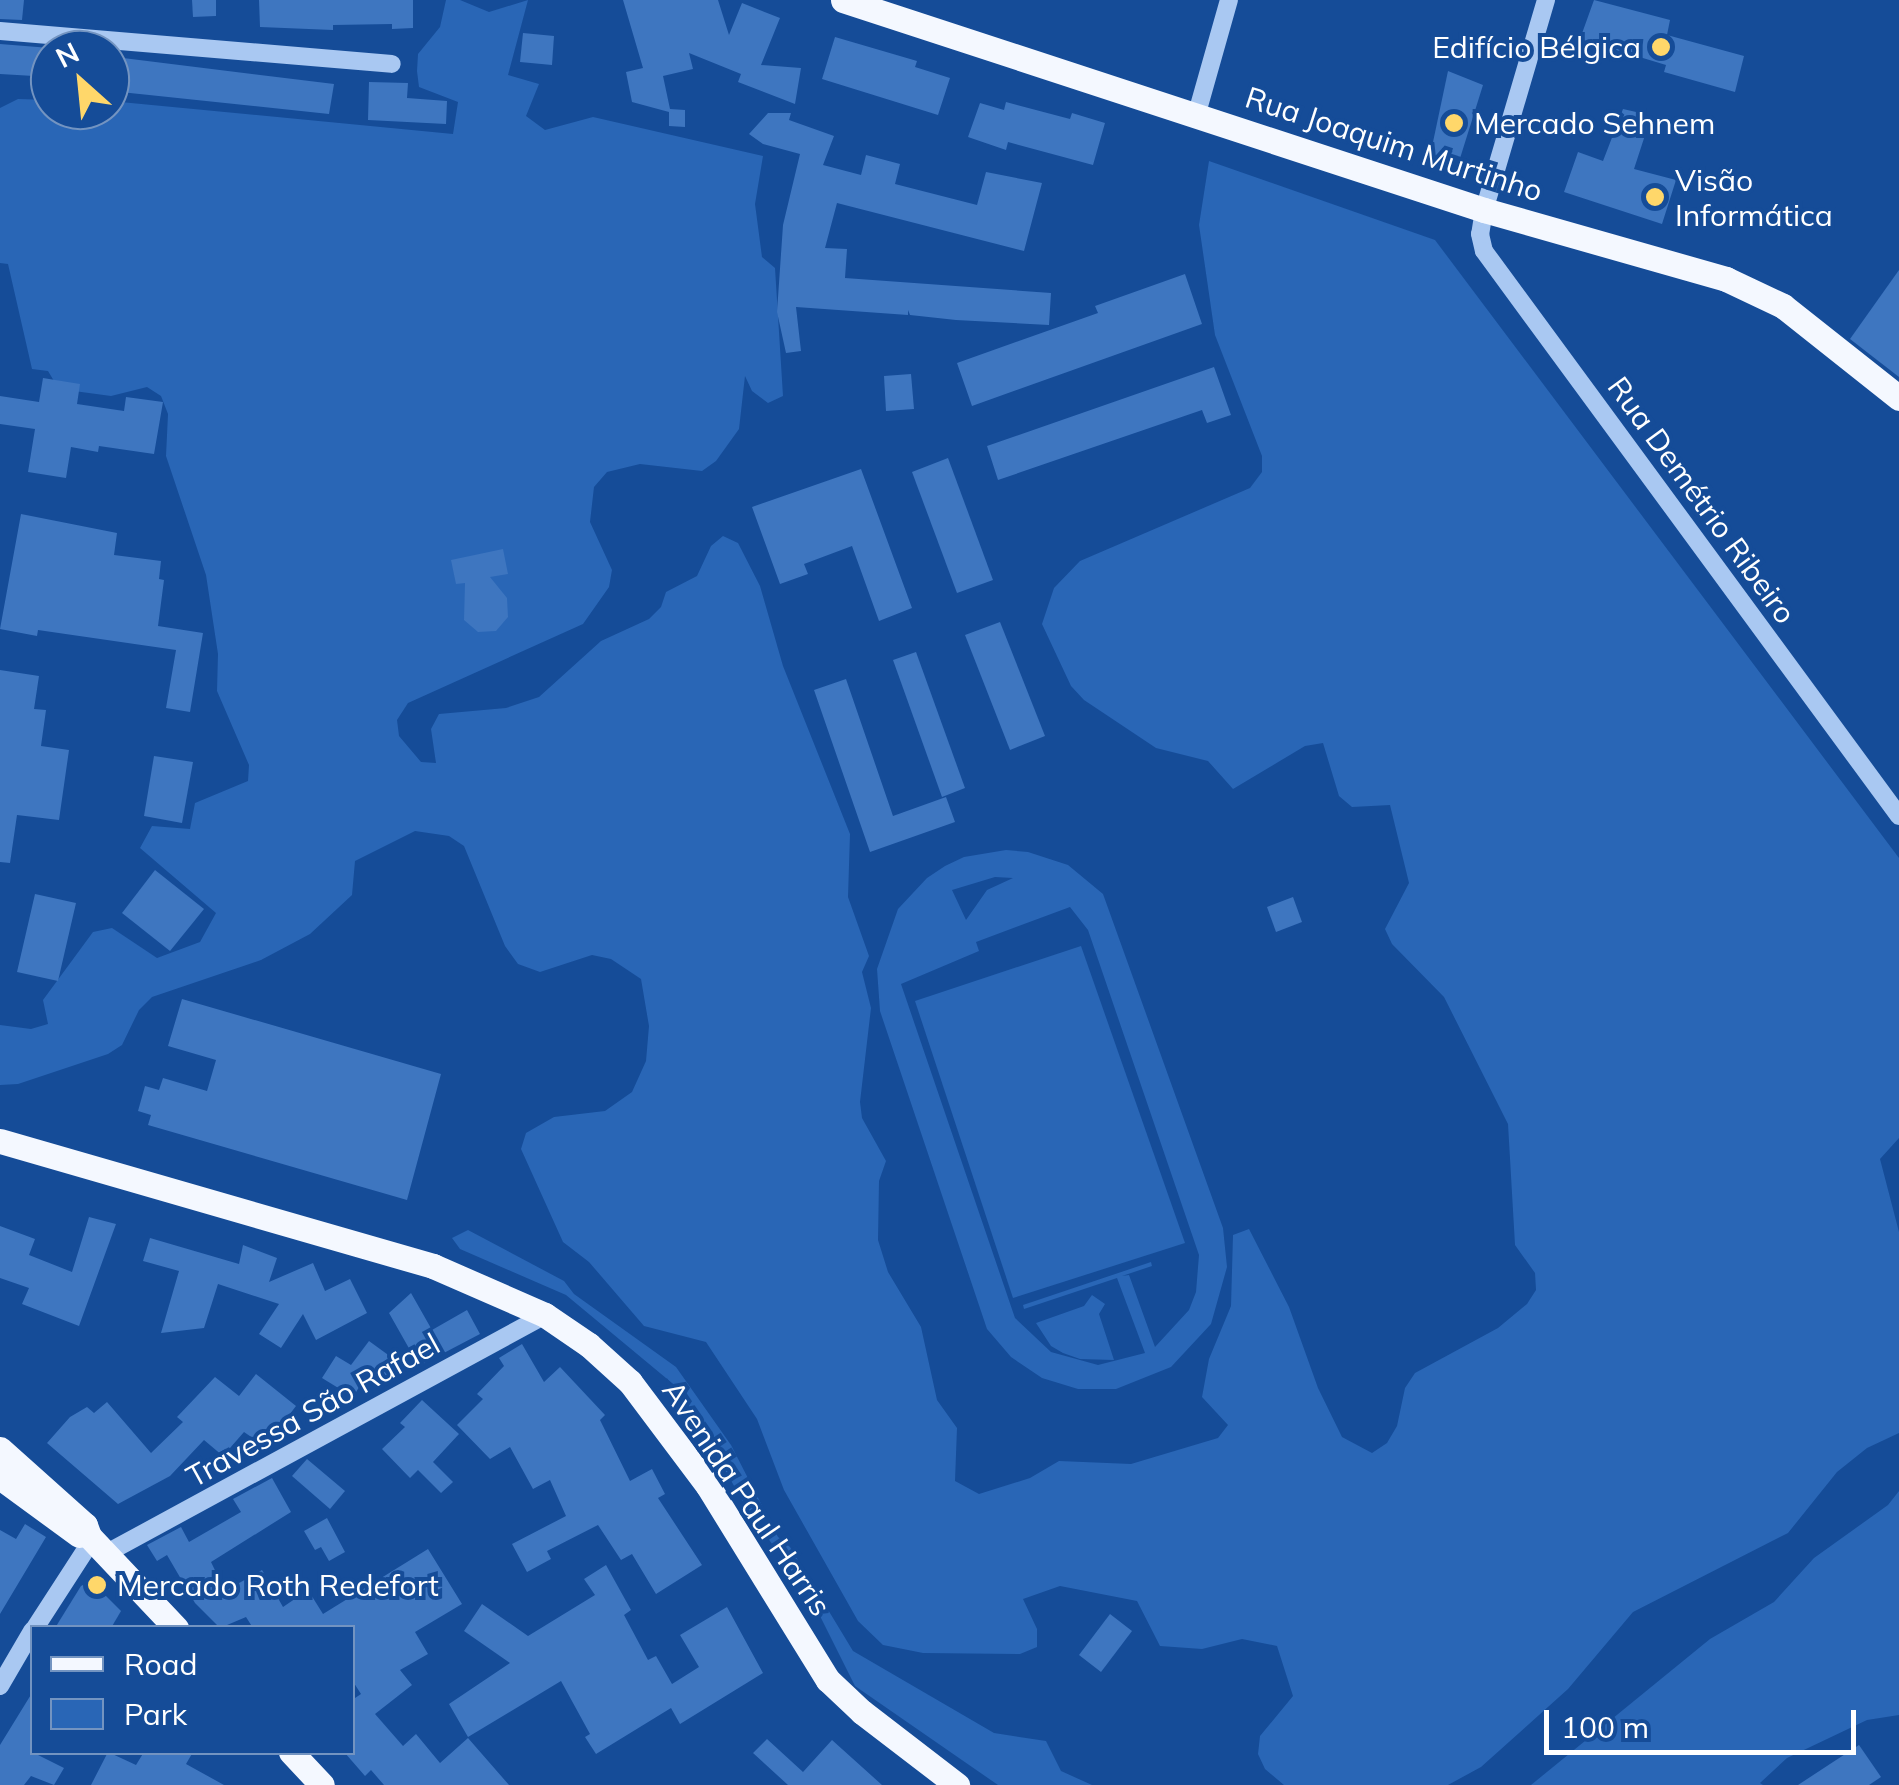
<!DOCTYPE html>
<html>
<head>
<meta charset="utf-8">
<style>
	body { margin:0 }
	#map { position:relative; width:1899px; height:1785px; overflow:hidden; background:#154c98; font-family:Mulish,sans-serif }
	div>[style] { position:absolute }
	.green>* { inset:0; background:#2966b6 }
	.building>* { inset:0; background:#3e76c0 }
	.minor>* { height:18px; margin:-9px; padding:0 9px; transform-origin:9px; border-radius:9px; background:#a9c8f2 }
	.major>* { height:25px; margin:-12.5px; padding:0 12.5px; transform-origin:12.5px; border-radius:12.5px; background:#f4f8ff }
	.dots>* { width:28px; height:28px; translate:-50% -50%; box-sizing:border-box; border:5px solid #154c98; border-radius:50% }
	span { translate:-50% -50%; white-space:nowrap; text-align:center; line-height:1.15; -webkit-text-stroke:8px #154c98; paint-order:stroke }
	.poi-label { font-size:30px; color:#fff }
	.right { translate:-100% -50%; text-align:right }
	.left { translate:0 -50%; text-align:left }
	.street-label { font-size:30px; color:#fff }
	.legend { position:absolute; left:30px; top:1625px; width:325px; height:130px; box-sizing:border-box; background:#154c98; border:2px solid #7394c1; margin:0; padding:12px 18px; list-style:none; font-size:30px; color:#fff }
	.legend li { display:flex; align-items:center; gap:20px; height:50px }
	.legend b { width:50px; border:2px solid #7394c1 }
	.north { position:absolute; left:30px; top:30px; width:100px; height:100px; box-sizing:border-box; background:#154c98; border:2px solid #7394c1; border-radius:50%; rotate:333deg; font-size:28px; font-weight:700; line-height:40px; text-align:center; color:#fff }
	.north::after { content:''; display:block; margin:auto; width:35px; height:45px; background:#ffd76a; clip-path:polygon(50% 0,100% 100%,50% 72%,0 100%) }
	.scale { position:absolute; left:1544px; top:1710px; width:312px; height:45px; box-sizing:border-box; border:5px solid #fff; border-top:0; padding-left:12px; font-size:30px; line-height:35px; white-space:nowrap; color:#fff; -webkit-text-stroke:8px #154c98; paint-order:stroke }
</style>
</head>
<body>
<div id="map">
	<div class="green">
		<i style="clip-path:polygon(446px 0,460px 0,489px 12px,528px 0,508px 75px,539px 84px,526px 116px,545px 130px,593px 117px,763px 156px,755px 204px,762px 257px,775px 268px,783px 396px,768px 403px,752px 391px,745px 376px,739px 429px,716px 461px,702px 471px,640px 464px,607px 472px,594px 487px,590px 522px,612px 570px,609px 587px,583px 624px,408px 703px,397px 720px,399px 736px,421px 762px,436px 763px,431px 729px,439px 714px,506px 708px,539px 697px,601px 641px,649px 619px,661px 607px,666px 592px,697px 576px,711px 546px,723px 536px,738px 543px,760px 586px,783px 666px,850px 834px,848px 897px,869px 956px,862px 972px,871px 1008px,860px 1102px,862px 1118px,886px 1161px,879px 1181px,878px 1240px,888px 1272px,921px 1327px,937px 1400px,957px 1428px,955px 1481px,979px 1494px,1030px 1478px,1059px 1461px,1131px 1464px,1218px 1438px,1228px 1425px,1202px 1397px,1209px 1359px,1231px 1306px,1233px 1235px,1249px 1229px,1289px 1307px,1318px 1388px,1342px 1437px,1372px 1453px,1387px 1443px,1397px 1426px,1405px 1388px,1415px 1373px,1498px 1328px,1527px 1304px,1536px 1290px,1535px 1273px,1515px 1245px,1508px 1124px,1444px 997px,1392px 944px,1385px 929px,1409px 883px,1390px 805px,1352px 807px,1339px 796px,1323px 743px,1305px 746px,1233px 789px,1208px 761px,1156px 748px,1084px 700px,1071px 686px,1042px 624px,1054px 588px,1080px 561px,1250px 488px,1262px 472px,1262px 456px,1215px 335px,1199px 225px,1209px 161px,1435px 240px,1899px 858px,1899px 1138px,1880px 1159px,1899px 1232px,1899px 1433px,1867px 1448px,1837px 1472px,1788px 1533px,1633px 1612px,1568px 1689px,1481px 1767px,1448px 1785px,1284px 1785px,1265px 1769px,1258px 1754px,1260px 1736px,1293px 1696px,1277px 1646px,1242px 1639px,1202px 1649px,1160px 1646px,1137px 1601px,1060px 1586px,1023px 1599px,1037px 1629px,1037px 1647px,1020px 1654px,923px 1653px,883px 1645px,858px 1621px,784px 1490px,757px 1419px,706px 1342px,644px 1326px,589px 1262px,563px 1242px,521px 1149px,526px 1133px,554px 1117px,605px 1111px,632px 1092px,646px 1061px,649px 1026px,641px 979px,611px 959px,592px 955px,540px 972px,518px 964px,505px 946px,464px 846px,449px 836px,415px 831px,355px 861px,352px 895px,310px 934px,261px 960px,152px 997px,139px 1010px,122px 1045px,108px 1054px,18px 1084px,0 1085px,0 1025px,31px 1029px,48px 1024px,43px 1000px,93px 932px,112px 928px,157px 958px,200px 942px,216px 913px,140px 848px,152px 826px,190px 829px,195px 803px,248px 781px,249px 765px,217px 691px,218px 654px,206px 575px,166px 456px,168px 414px,161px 396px,147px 387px,111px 396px,74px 391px,57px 386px,48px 371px,32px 369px,8px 264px,0 263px,0 108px,18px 99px,50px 100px,50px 110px,110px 110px,110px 101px,453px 134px,458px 102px,419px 87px,417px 71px,418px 54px,440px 27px)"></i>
		<i style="clip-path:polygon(evenodd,1006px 850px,1028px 852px,1068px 865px,1103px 894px,1223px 1228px,1227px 1267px,1211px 1324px,1171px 1367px,1116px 1389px,1078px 1389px,1042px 1378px,1011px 1357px,987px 1329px,880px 1011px,877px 969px,898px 909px,927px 878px,945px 866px,964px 857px,1006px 850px,995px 877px,1013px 878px,987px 890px,966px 920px,952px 890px,995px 877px,1006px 850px,1070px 907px,1088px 930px,1199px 1255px,1196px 1292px,1189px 1310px,1155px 1347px,1129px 1275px,1122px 1276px,1152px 1266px,1151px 1262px,1023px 1305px,1024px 1309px,1117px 1278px,1145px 1353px,1098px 1365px,1051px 1352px,1015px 1318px,901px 984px,979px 951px,976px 942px,1070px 907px)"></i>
		<i style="clip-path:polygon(1081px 946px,1185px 1243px,1013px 1298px,915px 1001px)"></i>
		<i style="clip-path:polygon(468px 1230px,564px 1281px,574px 1294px,676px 1367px,731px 1445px,778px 1537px,790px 1547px,853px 1651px,994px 1733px,1046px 1741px,1061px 1771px,1092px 1785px,998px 1785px,855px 1686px,811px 1598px,749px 1512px,678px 1388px,566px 1295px,460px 1249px,452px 1238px)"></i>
		<i style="clip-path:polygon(1092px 1295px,1105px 1304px,1099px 1314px,1114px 1360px,1080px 1359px,1063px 1353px,1051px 1346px,1036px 1323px,1084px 1306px)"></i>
		<i style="clip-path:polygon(1899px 1491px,1899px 1715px,1867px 1720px,1787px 1758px,1760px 1783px,1763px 1785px,1531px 1785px,1710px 1639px,1774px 1602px,1814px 1558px,1888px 1505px)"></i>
	</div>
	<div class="building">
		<i style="clip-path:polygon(0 0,24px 0,22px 20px,0 19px)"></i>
		<i style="clip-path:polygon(192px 0,216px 0,216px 16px,193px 17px)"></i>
		<i style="clip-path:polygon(259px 0,413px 0,413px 28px,392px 29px,392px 24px,333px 25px,333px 30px,260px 27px)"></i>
		<i style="clip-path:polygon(623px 0,718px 0,729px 35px,742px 3px,780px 18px,761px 65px,801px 68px,795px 104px,738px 82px,741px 74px,689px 53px,693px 69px,663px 76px,670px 109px,685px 110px,685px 127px,669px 126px,669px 112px,632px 102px,626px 72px,643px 68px)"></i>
		<i style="clip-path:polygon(1594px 0,1670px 20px,1667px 35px,1744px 56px,1735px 92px,1664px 72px,1666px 65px,1580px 39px)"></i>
		<i style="clip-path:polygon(523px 33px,554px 36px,552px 65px,520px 62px)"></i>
		<i style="clip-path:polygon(835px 37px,917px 61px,915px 67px,950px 78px,938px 115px,822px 79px)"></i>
		<i style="clip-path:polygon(0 44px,50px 48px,50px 94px,32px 91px,34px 76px,0 74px)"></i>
		<i style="clip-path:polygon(115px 57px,334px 84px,329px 114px,111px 91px)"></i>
		<i style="clip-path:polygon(1448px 71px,1483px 85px,1457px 168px,1429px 161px)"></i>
		<i style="clip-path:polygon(369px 82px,408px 83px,407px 98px,447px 101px,446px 124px,368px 120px)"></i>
		<i style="clip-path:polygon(1006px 102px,1070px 119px,1072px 113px,1105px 123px,1093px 165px,1008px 142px,1006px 150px,968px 137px,980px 103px,1004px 110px)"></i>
		<i style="clip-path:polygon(1623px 109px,1645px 114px,1640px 121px,1648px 126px,1634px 169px,1676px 180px,1662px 224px,1564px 192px,1578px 152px,1603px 161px)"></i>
		<i style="clip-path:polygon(768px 113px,791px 113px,789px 120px,834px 136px,823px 165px,861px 175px,866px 155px,900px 164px,895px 184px,977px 205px,986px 172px,1042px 183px,1024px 251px,837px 203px,825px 248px,847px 249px,845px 278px,1051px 293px,1049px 325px,956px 320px,910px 315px,908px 310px,908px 315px,796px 307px,801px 351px,786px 353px,777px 312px,783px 225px,800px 154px,763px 144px,749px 134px)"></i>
		<i style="clip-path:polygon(1899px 270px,1899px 377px,1850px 339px)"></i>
		<i style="clip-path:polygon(1185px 274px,1202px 324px,972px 406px,957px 363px,1098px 313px,1095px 306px)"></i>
		<i style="clip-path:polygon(1214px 367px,1231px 415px,1207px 423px,1202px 410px,998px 480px,987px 446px)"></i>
		<i style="clip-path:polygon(911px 374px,914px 409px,886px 411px,884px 376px)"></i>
		<i style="clip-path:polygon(43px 378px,80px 384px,77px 404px,124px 411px,126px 397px,163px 402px,154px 454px,99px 446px,98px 452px,71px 447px,66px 478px,28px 472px,35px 429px,0 424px,0 396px,39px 402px)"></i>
		<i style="clip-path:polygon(948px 458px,993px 580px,957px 593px,912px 472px)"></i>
		<i style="clip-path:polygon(861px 469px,912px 608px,879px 621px,852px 546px,804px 564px,808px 574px,780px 584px,752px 507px)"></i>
		<i style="clip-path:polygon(21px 514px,117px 533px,114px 555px,161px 561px,159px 579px,164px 580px,158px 626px,203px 633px,190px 712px,166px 708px,176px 650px,38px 630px,37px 636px,0 629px)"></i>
		<i style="clip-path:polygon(503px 549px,508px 574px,490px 577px,507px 598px,508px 617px,496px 631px,478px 632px,464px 620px,465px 583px,456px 584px,451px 560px)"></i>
		<i style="clip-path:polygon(1000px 622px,1045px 736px,1010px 750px,965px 635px)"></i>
		<i style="clip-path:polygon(916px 652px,965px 788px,942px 797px,893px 660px)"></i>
		<i style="clip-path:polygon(0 670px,39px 676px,34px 709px,46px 710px,41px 746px,69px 750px,59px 820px,17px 815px,10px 863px,0 862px)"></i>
		<i style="clip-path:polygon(846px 679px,893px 816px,946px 797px,955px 822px,870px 852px,814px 690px)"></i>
		<i style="clip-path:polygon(154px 756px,193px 762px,182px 823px,144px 816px)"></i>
		<i style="clip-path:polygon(155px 870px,204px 909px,170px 951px,122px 913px)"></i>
		<i style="clip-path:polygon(35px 894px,76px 903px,58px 981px,17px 972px)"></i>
		<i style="clip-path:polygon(1293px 897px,1302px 922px,1276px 932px,1267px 907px)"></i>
		<i style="clip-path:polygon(182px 999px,441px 1074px,407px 1200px,148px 1125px,151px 1115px,138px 1111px,145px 1086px,159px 1090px,163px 1078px,207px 1091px,216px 1060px,168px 1046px)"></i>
		<i style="clip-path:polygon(89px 1217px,116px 1224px,79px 1326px,22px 1304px,29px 1288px,0 1278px,0 1226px,35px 1239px,29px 1255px,72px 1272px)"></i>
		<i style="clip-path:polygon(150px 1238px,239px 1264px,243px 1245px,277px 1258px,269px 1282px,313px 1263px,325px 1291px,350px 1279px,367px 1313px,316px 1340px,303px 1314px,281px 1348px,259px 1334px,279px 1304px,218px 1284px,204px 1328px,161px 1333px,179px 1271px,143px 1261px)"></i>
		<i style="clip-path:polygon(411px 1293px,432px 1330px,467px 1310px,480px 1334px,419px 1366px,389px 1313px)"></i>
		<i style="clip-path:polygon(369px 1341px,402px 1365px,388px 1384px,369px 1371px,353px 1397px,322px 1378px,336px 1356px,351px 1365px)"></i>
		<i style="clip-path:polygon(522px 1344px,544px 1382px,560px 1367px,605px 1415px,600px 1420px,630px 1481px,652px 1469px,665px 1494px,658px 1498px,702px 1565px,656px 1594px,632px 1554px,621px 1560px,598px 1525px,547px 1551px,551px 1559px,527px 1572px,512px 1544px,566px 1516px,550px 1480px,533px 1489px,510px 1447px,490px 1459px,457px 1425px,483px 1399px,477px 1394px,504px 1366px,499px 1358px)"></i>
		<i style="clip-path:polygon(256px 1374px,296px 1406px,280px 1427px,285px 1431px,270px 1450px,244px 1432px,223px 1456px,204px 1440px,170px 1476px,118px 1504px,47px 1443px,70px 1417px,87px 1407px,94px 1413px,107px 1402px,151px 1453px,183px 1422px,177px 1417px,215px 1377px,239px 1396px)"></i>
		<i style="clip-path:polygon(422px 1400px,459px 1434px,433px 1462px,453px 1482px,441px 1493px,418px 1470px,410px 1478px,382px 1449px,405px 1427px,400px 1423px)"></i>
		<i style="clip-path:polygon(307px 1459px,345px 1491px,330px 1509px,292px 1476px)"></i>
		<i style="clip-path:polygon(272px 1478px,291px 1512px,211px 1562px,225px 1591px,262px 1570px,283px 1607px,308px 1590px,323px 1614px,428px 1549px,462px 1604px,415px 1632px,428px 1654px,400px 1670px,412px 1685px,375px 1714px,403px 1746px,416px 1734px,440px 1763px,468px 1738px,509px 1785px,384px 1785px,371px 1770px,365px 1776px,345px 1753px,352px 1752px,352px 1700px,361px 1694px,352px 1680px,352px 1628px,253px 1628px,246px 1617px,220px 1628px,195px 1603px,167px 1555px,157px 1561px,147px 1545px,181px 1527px,189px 1542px,241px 1512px,233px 1499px)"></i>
		<i style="clip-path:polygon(327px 1518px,345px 1552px,329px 1561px,321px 1547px,315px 1550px,304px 1531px)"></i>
		<i style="clip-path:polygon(25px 1524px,46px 1537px,0 1614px,0 1530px,16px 1539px)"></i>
		<i style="clip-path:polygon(606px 1565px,631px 1610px,624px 1615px,648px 1660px,656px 1656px,672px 1684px,699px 1667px,680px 1635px,727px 1607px,763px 1673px,680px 1724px,671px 1708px,596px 1754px,585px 1737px,590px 1734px,561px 1681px,468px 1737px,449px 1704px,510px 1663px,464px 1631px,482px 1604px,528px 1636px,595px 1595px,584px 1579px)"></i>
		<i style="clip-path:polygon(91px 1581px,121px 1611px,111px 1628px,55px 1628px,81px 1586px)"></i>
		<i style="clip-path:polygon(1110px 1614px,1132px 1631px,1101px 1672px,1079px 1655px)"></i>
		<i style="clip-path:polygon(32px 1693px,32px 1752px,64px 1768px,54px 1785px,31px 1776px,24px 1785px,0 1785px,0 1745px)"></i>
		<i style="clip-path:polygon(767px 1739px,803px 1772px,832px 1740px,882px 1785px,788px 1785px,753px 1753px)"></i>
		<i style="clip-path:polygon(1859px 1745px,1881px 1777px,1869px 1785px,1798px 1785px)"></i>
		<i style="clip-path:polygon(108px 1752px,136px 1765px,144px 1752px,193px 1752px,186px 1764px,224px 1785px,91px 1785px)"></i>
	</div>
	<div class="minor">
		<i style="left:1546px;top:0;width:219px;rotate:106.4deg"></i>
		<i style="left:1484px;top:210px;width:24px;rotate:99deg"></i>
		<i style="left:1480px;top:234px;width:17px;rotate:77deg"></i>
		<i style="left:1484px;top:251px;width:701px;rotate:53.7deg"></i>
		<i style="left:0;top:31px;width:393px;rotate:4.8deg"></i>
		<i style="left:1197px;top:113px;width:117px;rotate:-74.2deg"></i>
		<i style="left:107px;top:1553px;width:498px;rotate:-28.5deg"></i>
		<i style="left:35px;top:1628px;width:105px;rotate:-57.1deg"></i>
		<i style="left:0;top:1686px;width:64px;rotate:-59.8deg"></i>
	</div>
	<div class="major">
		<i style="left:843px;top:0;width:675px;rotate:18.14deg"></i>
		<i style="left:1484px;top:210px;width:252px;rotate:15.9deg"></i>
		<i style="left:1726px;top:279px;width:63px;rotate:25.3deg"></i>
		<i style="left:1783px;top:306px;width:148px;rotate:38.4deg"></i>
		<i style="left:0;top:1141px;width:451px;rotate:16.1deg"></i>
		<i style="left:433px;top:1266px;width:122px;rotate:23.6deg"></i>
		<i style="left:545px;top:1315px;width:53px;rotate:34.3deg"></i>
		<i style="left:589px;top:1345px;width:55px;rotate:42.1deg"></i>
		<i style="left:630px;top:1382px;width:130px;rotate:53.1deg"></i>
		<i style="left:708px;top:1486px;width:228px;rotate:58.3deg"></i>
		<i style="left:828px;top:1680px;width:47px;rotate:43.3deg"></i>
		<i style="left:862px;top:1712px;width:120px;rotate:37.5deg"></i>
		<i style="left:0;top:1449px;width:114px;rotate:41.8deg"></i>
		<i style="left:85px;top:1525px;width:12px;rotate:70deg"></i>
		<i style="left:89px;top:1536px;width:127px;rotate:46.6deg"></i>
		<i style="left:0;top:1477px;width:98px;rotate:36.3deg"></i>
		<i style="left:291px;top:1752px;width:45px;rotate:46.8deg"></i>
	</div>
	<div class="dots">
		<i style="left:1661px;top:47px;background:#ffd76a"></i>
		<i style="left:1454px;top:123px;background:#ffd76a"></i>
		<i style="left:1655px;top:197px;background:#ffd76a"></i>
		<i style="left:97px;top:1585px;background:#ffd76a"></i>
	</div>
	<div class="poi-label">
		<span class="right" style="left:1641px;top:47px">Edifício Bélgica</span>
		<span class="left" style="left:1474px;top:123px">Mercado Sehnem</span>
		<span class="left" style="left:1675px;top:197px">Visão<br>Informática</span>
		<span class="left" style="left:117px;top:1585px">Mercado Roth Redefort</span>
	</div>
	<div class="street-label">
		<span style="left:1394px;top:144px;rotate:18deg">Rua Joaquim Murtinho</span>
		<span style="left:1702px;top:500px;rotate:54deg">Rua Demétrio Ribeiro</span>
		<span style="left:313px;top:1410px;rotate:-29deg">Travessa São Rafael</span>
		<span style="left:747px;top:1498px;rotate:56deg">Avenida Paul Harris</span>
	</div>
	<ul class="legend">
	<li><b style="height:12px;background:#f4f8ff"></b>Road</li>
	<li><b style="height:28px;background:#2966b6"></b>Park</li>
	</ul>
	<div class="north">N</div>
	<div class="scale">100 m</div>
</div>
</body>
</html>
